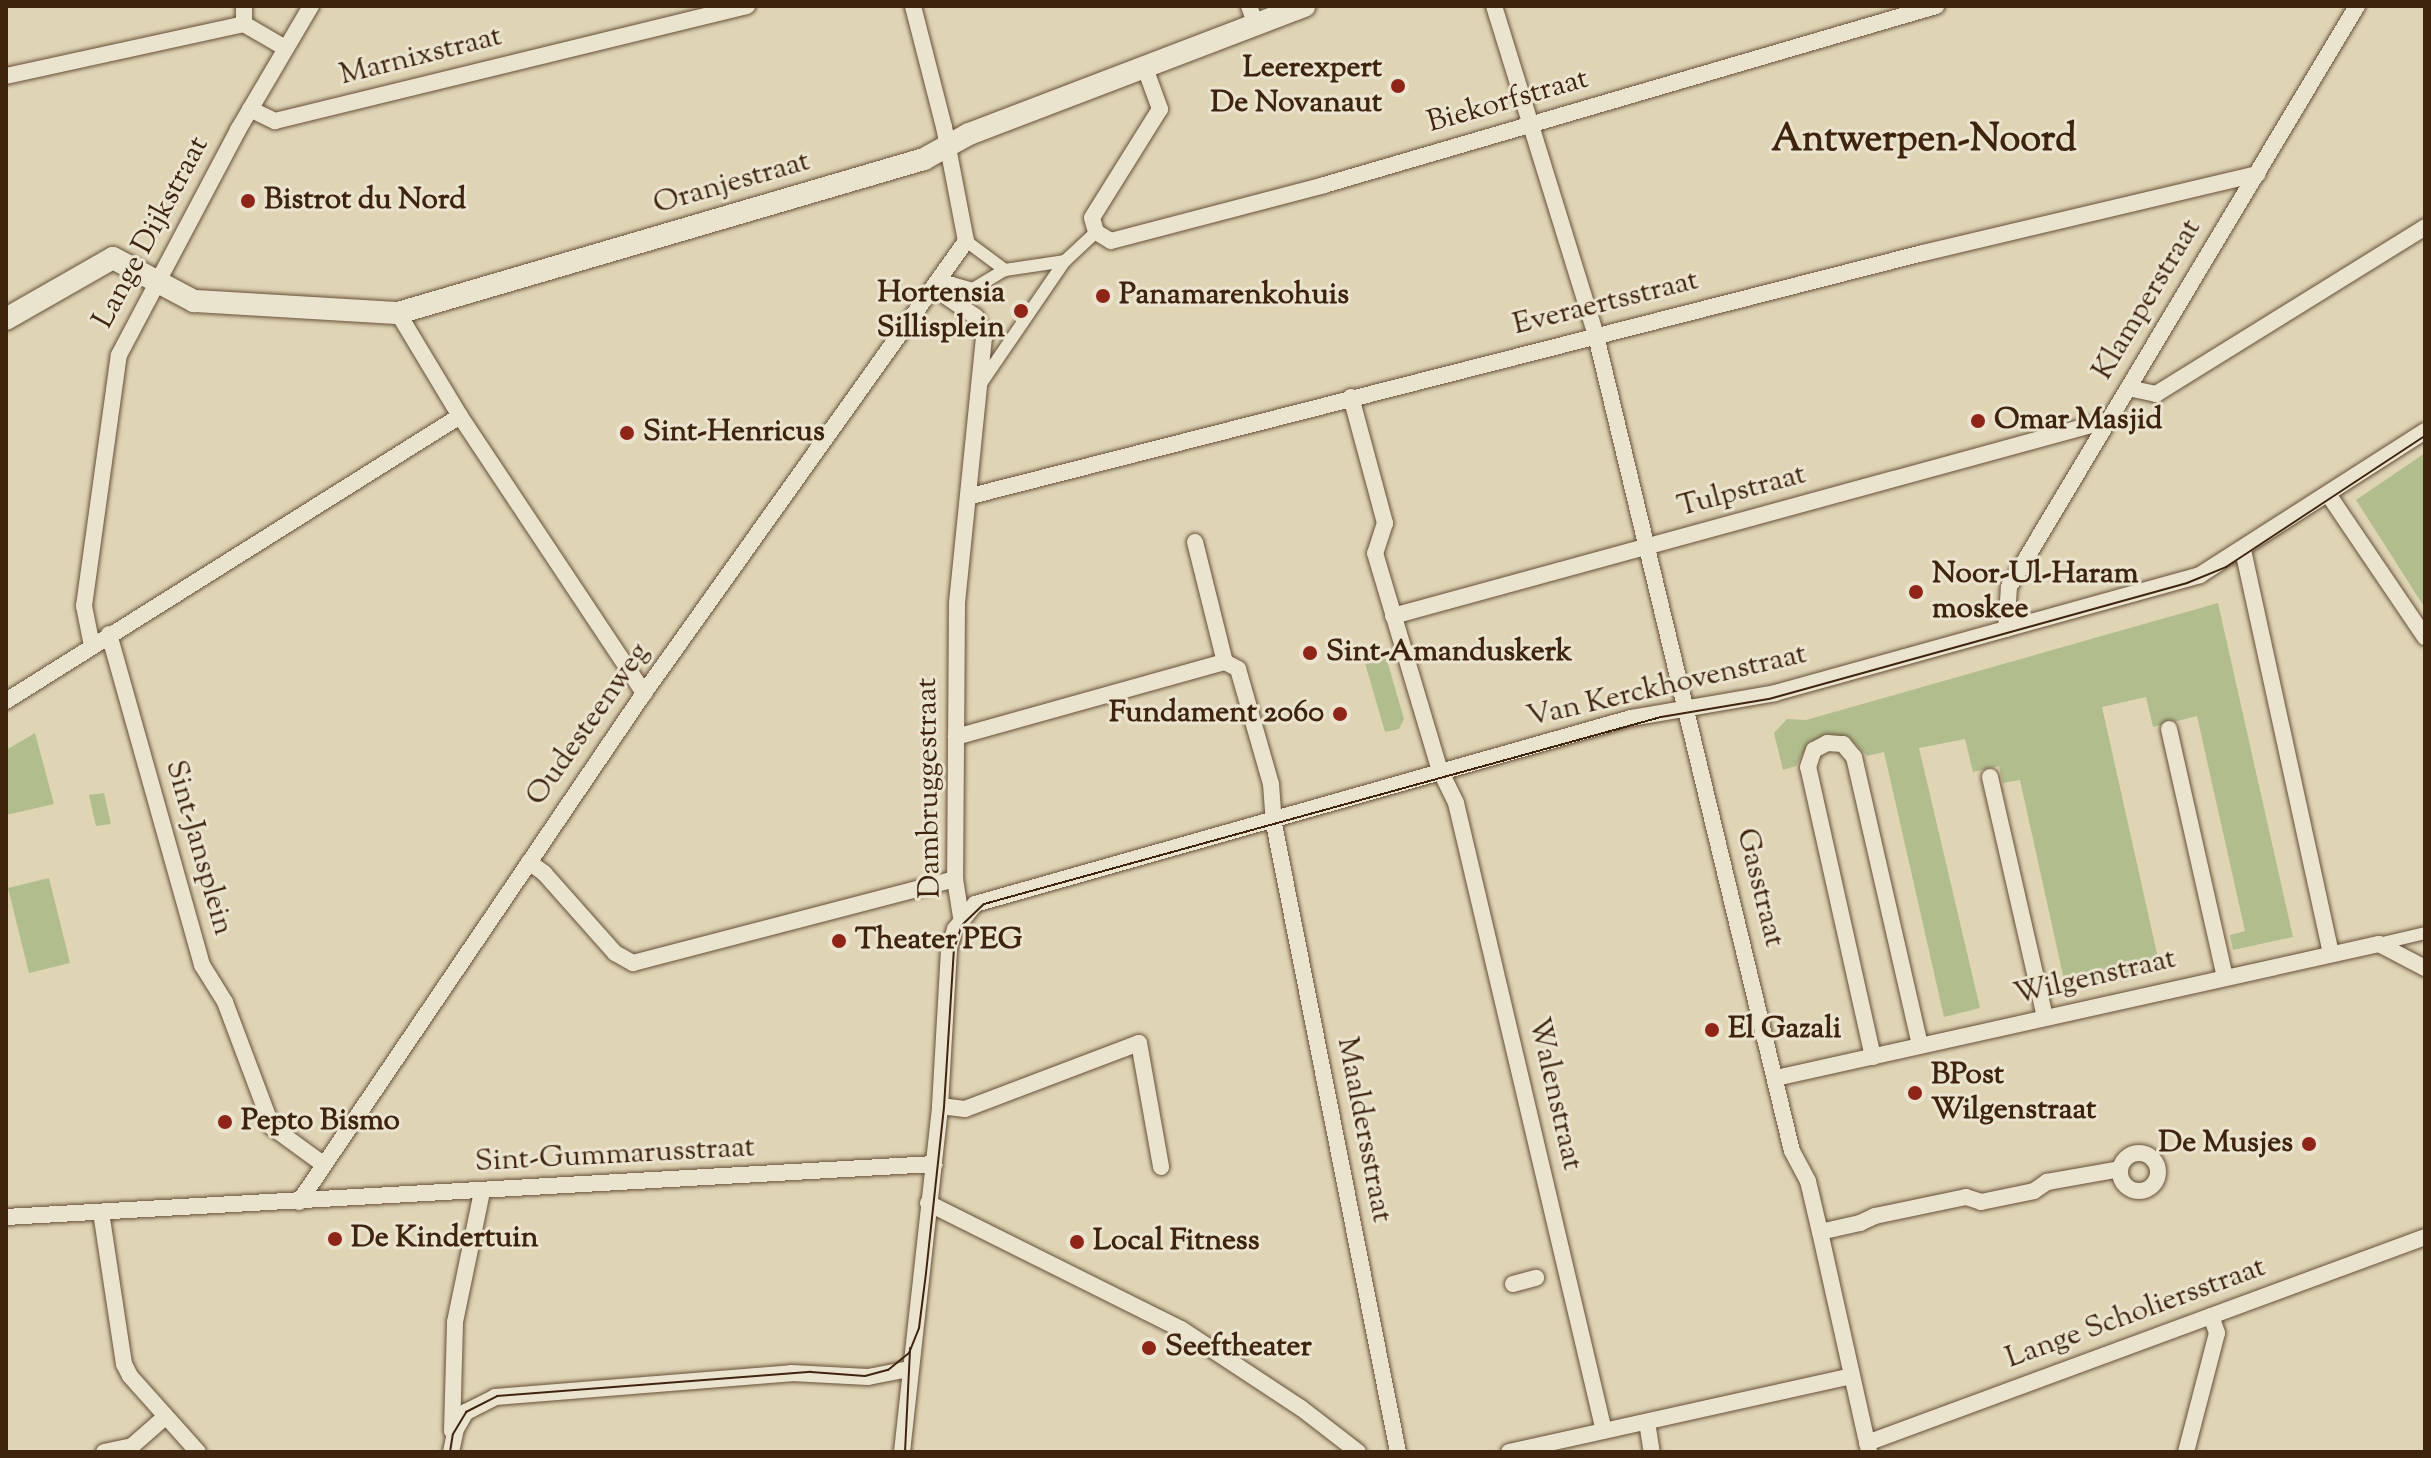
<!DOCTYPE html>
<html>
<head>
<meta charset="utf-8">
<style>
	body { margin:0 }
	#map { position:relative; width:2431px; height:1458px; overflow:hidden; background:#dfd5b5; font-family:"Sorts Mill Goudy",serif }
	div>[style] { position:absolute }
	.green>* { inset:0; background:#b1bd8d }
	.roads { filter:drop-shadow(0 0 2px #675037) drop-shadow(0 0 2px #675037) }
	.pedestrian>* { height:12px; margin:-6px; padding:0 6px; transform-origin:6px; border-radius:6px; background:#eae4cf }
	.minor>* { height:16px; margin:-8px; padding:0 8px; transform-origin:8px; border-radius:8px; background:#eae4cf }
	.minor>.ring { margin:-8px; padding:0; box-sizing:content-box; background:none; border:16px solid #eae4cf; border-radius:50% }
	.tertiary>* { height:22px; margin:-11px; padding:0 11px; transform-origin:11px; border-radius:11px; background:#eae4cf }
	.tram>* { height:2px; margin:-1px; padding:0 1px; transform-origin:1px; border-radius:1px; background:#3f240d }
	.dots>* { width:22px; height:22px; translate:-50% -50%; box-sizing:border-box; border:4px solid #eae4cf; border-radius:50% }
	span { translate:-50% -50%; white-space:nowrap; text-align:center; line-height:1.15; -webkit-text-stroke:6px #eae4cf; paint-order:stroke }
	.street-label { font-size:30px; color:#3f240d }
	.poi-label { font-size:30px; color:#3f240d; font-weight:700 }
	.right { translate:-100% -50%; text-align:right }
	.left { translate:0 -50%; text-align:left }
	.district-label { font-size:38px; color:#3f240d; font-weight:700 }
	.frame { position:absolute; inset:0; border:8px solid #3f240d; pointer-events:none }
</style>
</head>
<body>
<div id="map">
	<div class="green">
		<i style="clip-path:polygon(2425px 453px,2425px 608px,2356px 500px)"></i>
		<i style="clip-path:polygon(2218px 603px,2293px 937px,2233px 950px,2230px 935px,2245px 931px,2197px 716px,2153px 727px,2146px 697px,2102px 707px,2160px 967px,2066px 989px,2020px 780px,2003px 783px,1999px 766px,1973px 772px,1965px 739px,1919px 748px,1980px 1008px,1944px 1017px,1884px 752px,1867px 756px,1849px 737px,1829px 734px,1810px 741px,1796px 766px,1783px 770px,1774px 733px,1787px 719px,1806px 720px)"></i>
		<i style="clip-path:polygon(1384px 650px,1404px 719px,1399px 729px,1385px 732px,1363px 656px)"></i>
		<i style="clip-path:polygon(35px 733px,54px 804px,6px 815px,6px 750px)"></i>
		<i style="clip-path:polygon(104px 793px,111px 824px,96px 826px,89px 795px)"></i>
		<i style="clip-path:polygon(49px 878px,70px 963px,29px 973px,8px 888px)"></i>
	</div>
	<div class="roads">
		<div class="pedestrian">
			<i style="left:966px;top:241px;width:49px;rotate:36.6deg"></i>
			<i style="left:934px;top:288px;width:19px;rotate:-16deg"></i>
			<i style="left:952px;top:283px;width:22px;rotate:16deg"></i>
			<i style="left:973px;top:289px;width:37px;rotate:-31deg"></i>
			<i style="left:1005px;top:270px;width:61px;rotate:-8.5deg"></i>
			<i style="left:982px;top:382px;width:147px;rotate:-55.6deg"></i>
			<i style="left:1065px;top:261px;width:42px;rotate:-43.1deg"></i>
			<i style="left:2379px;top:944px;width:47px;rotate:-13.4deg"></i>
		</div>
		<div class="minor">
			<i style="left:244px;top:6px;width:18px;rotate:90deg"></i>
			<i style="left:1249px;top:6px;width:20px;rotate:70deg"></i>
			<i style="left:1494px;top:6px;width:345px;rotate:72.8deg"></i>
			<i style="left:1596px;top:336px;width:838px;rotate:76.48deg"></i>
			<i style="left:1792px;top:1151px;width:34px;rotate:62deg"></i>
			<i style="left:1808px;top:1181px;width:52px;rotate:76.8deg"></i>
			<i style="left:1820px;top:1232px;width:225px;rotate:77.4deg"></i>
			<i style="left:244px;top:24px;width:48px;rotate:30.3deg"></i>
			<i style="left:1145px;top:68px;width:44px;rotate:69.9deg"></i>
			<i style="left:1160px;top:109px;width:128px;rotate:122deg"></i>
			<i style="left:1092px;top:218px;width:15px;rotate:74deg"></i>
			<i style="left:1096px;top:232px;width:17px;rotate:31deg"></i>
			<i style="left:1111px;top:241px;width:220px;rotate:-14.7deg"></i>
			<i style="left:1324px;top:185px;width:638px;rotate:-16.3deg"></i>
			<i style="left:6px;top:76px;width:244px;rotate:-12.3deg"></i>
			<i style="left:250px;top:109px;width:28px;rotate:26deg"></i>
			<i style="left:275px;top:121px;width:486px;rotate:-13.7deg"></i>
			<i style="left:934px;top:288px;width:51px;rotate:34.6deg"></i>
			<i style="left:976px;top:317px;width:22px;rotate:68deg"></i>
			<i style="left:984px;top:337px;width:268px;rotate:95.8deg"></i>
			<i style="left:957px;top:604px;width:275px;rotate:90.4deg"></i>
			<i style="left:955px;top:879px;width:39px;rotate:81deg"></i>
			<i style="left:398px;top:313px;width:120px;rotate:59deg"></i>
			<i style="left:460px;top:416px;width:333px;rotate:56.4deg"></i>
			<i style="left:2128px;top:388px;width:29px;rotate:12deg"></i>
			<i style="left:2156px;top:394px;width:317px;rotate:-31.8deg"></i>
			<i style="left:1351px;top:397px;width:131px;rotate:74.9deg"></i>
			<i style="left:1385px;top:523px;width:32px;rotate:108deg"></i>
			<i style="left:1375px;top:553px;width:224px;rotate:73.4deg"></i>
			<i style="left:1439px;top:768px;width:39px;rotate:64deg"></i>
			<i style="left:1456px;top:803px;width:645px;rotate:76.74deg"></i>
			<i style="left:2328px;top:494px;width:173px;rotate:55.9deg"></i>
			<i style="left:971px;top:496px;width:983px;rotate:-14.32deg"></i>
			<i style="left:1923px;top:253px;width:344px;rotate:-13.3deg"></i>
			<i style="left:1195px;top:542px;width:124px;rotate:76deg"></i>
			<i style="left:1225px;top:662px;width:15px;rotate:28deg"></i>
			<i style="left:1238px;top:669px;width:120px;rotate:74deg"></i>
			<i style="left:1271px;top:784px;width:40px;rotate:85.7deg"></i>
			<i style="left:1274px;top:824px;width:640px;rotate:78.83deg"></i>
			<i style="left:2243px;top:550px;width:413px;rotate:77.7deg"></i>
			<i style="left:1393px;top:616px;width:739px;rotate:-15.3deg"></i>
			<i style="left:2006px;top:629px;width:42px;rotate:-85.9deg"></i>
			<i style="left:2009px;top:587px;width:677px;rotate:-59.08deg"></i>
			<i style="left:109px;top:634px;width:344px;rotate:74.3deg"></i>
			<i style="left:202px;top:965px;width:44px;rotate:58.1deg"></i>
			<i style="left:225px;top:1002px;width:134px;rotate:69.4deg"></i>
			<i style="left:272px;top:1127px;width:63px;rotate:36deg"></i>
			<i style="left:92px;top:646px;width:41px;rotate:-101.3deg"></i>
			<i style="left:84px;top:606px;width:253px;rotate:-82.1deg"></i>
			<i style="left:119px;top:355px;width:255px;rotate:-62.1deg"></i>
			<i style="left:238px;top:130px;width:144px;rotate:-59.5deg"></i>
			<i style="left:6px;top:701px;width:536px;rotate:-32.12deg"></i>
			<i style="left:2169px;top:729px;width:255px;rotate:77.3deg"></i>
			<i style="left:956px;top:737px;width:279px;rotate:-15.6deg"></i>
			<i style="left:1990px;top:777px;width:247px;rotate:77.1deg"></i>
			<i style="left:529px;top:862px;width:19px;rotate:36deg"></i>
			<i style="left:544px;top:873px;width:107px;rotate:48.4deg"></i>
			<i style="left:615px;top:953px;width:21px;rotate:29deg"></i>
			<i style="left:633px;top:963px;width:333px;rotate:-14.6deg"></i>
			<i style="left:1873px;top:1057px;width:297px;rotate:-102.6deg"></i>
			<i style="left:1808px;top:767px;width:18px;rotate:-71deg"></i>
			<i style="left:1814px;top:750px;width:15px;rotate:-28deg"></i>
			<i style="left:1827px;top:743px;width:16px;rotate:4deg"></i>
			<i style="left:1843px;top:744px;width:17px;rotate:50deg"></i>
			<i style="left:1854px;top:757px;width:296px;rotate:77.1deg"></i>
			<i style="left:1776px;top:1078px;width:618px;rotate:-12.53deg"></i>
			<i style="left:2379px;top:944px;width:52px;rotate:27.6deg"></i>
			<i style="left:940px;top:1106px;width:25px;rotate:7deg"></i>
			<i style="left:965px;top:1109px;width:186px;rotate:-20.8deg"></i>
			<i style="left:1139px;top:1043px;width:126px;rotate:79.9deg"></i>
			<i class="ring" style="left:2120px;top:1153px;width:22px;height:22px"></i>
			<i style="left:299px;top:1202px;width:615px;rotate:-55.87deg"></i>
			<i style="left:644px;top:693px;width:555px;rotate:-54.53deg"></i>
			<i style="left:966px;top:241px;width:116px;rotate:-100.9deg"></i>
			<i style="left:944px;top:127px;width:125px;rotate:-104.4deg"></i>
			<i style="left:928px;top:1203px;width:283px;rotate:26.5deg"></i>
			<i style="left:1181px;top:1329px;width:144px;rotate:33.4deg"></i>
			<i style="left:1301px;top:1408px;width:72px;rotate:37.7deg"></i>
			<i style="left:101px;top:1212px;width:154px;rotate:81.4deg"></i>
			<i style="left:124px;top:1364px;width:13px;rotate:63deg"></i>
			<i style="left:130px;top:1376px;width:102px;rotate:48.2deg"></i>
			<i style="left:6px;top:1217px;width:930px;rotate:-3.27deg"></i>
			<i style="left:1820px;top:1232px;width:41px;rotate:-12.7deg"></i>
			<i style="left:1860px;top:1223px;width:17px;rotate:-25deg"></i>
			<i style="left:1875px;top:1216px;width:93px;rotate:-11.8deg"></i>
			<i style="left:1966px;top:1197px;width:16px;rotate:18deg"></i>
			<i style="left:1981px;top:1202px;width:54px;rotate:-11.7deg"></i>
			<i style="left:2034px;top:1191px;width:16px;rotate:-35deg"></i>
			<i style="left:2047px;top:1182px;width:74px;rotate:-10.1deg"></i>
			<i style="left:1513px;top:1284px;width:24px;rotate:-15deg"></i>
			<i style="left:1647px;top:1422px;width:30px;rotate:81deg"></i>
			<i style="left:452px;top:1431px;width:109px;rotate:-88.4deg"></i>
			<i style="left:455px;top:1322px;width:133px;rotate:-78.3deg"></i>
			<i style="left:1867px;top:1443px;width:595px;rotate:-20.26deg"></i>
			<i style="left:104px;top:1452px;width:29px;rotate:-12deg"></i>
			<i style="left:132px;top:1446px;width:44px;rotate:-41.3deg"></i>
			<i style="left:451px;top:1452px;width:24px;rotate:-78deg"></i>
			<i style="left:456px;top:1429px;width:20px;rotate:-60deg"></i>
			<i style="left:466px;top:1412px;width:33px;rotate:-27deg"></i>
			<i style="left:495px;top:1397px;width:297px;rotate:-4.6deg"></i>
			<i style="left:791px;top:1373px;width:77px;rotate:3deg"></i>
			<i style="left:868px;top:1377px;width:42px;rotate:-11deg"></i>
			<i style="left:902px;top:1452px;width:348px;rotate:-83.7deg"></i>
			<i style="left:940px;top:1106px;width:158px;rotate:-86.7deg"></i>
			<i style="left:949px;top:948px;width:20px;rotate:-72deg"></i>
			<i style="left:955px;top:929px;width:32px;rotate:-51deg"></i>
			<i style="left:975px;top:904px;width:682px;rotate:-15.83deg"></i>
			<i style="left:1631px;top:718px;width:146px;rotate:-9.8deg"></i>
			<i style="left:1775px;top:693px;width:441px;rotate:-15.5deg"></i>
			<i style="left:2200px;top:575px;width:267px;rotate:-32.6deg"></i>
			<i style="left:1509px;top:1452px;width:350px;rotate:-12.5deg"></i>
			<i style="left:2186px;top:1452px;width:123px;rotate:-75.4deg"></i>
			<i style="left:2217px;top:1333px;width:18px;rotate:-109deg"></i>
		</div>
		<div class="tertiary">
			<i style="left:6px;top:319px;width:123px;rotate:-29.7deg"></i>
			<i style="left:113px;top:258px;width:92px;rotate:28deg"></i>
			<i style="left:194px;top:301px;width:204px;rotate:3.4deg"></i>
			<i style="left:398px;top:313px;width:548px;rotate:-16.32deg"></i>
			<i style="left:924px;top:159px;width:51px;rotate:-29.1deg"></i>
			<i style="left:969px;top:134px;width:359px;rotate:-20.9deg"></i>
		</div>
	</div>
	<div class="tram">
		<i style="left:450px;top:1452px;width:18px;rotate:-81deg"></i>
		<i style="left:453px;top:1434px;width:26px;rotate:-59deg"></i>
		<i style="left:466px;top:1412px;width:35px;rotate:-27deg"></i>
		<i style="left:497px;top:1396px;width:315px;rotate:-4.4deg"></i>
		<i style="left:811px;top:1372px;width:54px;rotate:4.2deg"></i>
		<i style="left:865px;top:1376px;width:24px;rotate:-15deg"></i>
		<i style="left:888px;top:1370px;width:27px;rotate:-39deg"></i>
		<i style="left:909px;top:1353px;width:27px;rotate:-68deg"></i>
		<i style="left:919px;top:1328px;width:55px;rotate:-82.7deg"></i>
		<i style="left:926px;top:1273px;width:167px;rotate:-83.8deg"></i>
		<i style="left:944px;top:1107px;width:158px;rotate:-86.4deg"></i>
		<i style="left:954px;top:949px;width:25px;rotate:-72deg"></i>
		<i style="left:962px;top:925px;width:30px;rotate:-44deg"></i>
		<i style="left:984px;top:904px;width:702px;rotate:-15.44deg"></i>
		<i style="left:1661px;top:717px;width:109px;rotate:-9.5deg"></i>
		<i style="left:1769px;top:699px;width:434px;rotate:-15.5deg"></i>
		<i style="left:2187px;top:583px;width:42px;rotate:-22.3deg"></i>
		<i style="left:2226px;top:567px;width:238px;rotate:-33.4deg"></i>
		<i style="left:905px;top:1452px;width:104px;rotate:-87.2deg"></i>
	</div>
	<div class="dots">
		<i style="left:1398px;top:86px;background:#8f2418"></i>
		<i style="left:248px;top:201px;background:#8f2418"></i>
		<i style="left:1103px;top:296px;background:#8f2418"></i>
		<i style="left:1021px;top:311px;background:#8f2418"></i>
		<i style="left:1978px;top:421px;background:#8f2418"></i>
		<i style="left:627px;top:433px;background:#8f2418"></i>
		<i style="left:1916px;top:592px;background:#8f2418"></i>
		<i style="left:1310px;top:653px;background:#8f2418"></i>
		<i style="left:1340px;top:714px;background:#8f2418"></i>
		<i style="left:839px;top:941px;background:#8f2418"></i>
		<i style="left:1712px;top:1030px;background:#8f2418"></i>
		<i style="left:1915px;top:1093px;background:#8f2418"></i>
		<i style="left:225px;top:1122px;background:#8f2418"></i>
		<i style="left:2309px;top:1144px;background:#8f2418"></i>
		<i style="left:335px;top:1239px;background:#8f2418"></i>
		<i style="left:1077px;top:1242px;background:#8f2418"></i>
		<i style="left:1149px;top:1348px;background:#8f2418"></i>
	</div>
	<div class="street-label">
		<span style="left:421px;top:57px;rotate:-14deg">Marnixstraat</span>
		<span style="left:1508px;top:102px;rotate:-16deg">Biekorfstraat</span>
		<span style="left:732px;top:184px;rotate:-16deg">Oranjestraat</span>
		<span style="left:152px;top:233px;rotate:-62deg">Lange Dijkstraat</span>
		<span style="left:2148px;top:300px;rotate:-59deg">Klamperstraat</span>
		<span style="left:1606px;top:304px;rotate:-14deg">Everaertsstraat</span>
		<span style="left:1742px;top:492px;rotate:-15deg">Tulpstraat</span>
		<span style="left:1667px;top:687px;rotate:-13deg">Van Kerckhovenstraat</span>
		<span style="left:589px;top:725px;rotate:-55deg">Oudesteenweg</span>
		<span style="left:930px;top:788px;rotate:-91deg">Dambruggestraat</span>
		<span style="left:198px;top:848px;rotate:74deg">Sint-Jansplein</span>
		<span style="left:1759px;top:888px;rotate:76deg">Gasstraat</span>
		<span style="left:2095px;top:978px;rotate:-13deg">Wilgenstraat</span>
		<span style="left:1554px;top:1094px;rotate:77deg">Walenstraat</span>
		<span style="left:1363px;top:1130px;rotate:79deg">Maaldersstraat</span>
		<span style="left:615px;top:1156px;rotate:-3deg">Sint-Gummarusstraat</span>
		<span style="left:2136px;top:1314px;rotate:-20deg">Lange Scholiersstraat</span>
	</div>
	<div class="poi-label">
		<span class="right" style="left:1382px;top:86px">Leerexpert<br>De Novanaut</span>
		<span class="left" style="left:264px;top:201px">Bistrot du Nord</span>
		<span class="right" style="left:1005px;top:311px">Hortensia<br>Sillisplein</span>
		<span class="left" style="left:1119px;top:296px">Panamarenkohuis</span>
		<span class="left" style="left:1994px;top:421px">Omar Masjid</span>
		<span class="left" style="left:643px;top:433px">Sint-Henricus</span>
		<span class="left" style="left:1932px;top:592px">Noor-Ul-Haram<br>moskee</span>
		<span class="left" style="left:1326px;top:653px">Sint-Amanduskerk</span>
		<span class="right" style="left:1324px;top:714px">Fundament 2060</span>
		<span class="left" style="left:855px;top:941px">Theater PEG</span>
		<span class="left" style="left:1728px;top:1030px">El Gazali</span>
		<span class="left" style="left:1931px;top:1093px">BPost<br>Wilgenstraat</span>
		<span class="left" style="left:241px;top:1122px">Pepto Bismo</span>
		<span class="right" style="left:2293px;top:1144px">De Musjes</span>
		<span class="left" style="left:351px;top:1239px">De Kindertuin</span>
		<span class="left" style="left:1093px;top:1242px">Local Fitness</span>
		<span class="left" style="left:1165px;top:1348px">Seeftheater</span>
	</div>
	<div class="district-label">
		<span style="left:1924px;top:142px">Antwerpen-Noord</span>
	</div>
	<div class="frame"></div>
</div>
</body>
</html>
